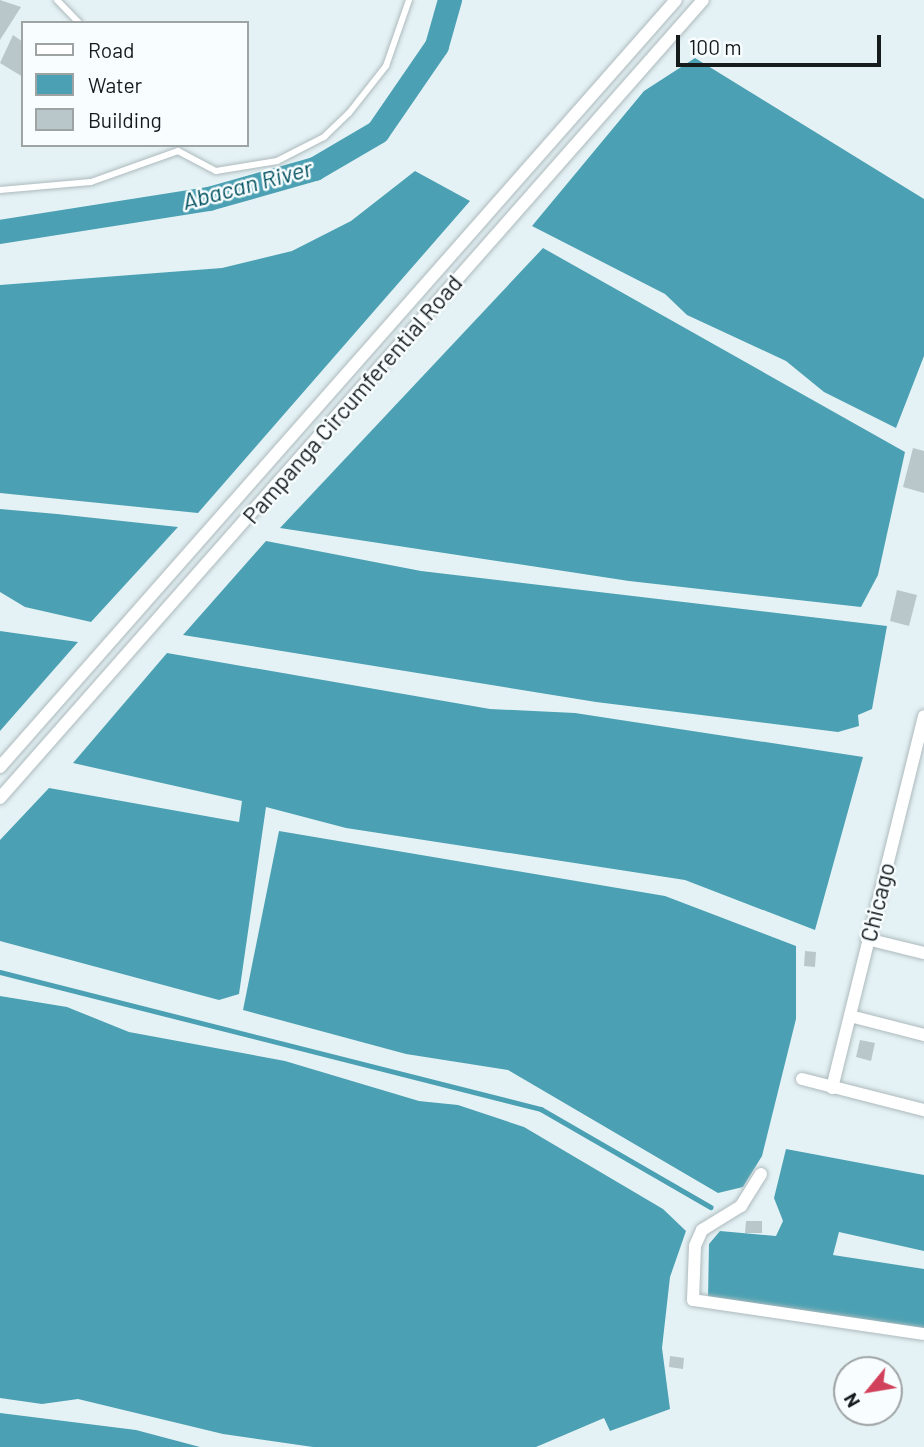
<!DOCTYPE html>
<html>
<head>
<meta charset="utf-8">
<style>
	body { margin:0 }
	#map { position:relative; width:924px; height:1447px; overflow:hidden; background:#e5f2f5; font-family:Barlow,sans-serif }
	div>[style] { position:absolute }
	.water>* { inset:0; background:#4ba1b3 }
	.stream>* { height:4.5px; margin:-2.25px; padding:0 2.25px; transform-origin:2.25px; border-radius:2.25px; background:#4ba1b3 }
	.river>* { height:24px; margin:-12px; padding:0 12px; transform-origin:12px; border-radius:12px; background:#4ba1b3 }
	.building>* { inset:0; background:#bac7ca }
	.roads { filter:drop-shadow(0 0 2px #adbabd) drop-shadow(0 0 2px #adbabd) }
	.service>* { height:6px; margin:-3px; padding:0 3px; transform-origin:3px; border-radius:3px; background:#fff }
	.minor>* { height:12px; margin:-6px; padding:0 6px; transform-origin:6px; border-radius:6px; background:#fff }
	span { translate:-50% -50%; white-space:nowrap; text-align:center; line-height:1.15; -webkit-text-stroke:5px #f8feff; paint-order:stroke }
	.street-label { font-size:23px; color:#161b1c }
	.water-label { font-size:24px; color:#075462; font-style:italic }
	.legend { position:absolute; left:21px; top:21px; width:228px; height:126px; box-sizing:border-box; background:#f8feff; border:2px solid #9ea3a4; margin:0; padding:9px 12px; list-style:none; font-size:21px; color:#161b1c }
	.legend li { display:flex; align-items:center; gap:14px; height:35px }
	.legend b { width:35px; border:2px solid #9ea3a4 }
	.north { position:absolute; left:833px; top:1356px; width:70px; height:70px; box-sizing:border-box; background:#f8feff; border:2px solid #9ea3a4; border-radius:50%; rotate:240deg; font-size:19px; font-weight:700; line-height:28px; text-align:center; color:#161b1c }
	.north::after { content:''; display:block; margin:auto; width:24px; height:32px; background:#d2415b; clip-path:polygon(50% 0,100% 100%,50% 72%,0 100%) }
	.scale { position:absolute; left:676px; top:35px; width:205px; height:32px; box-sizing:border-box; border:4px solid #161b1c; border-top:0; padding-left:9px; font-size:21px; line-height:24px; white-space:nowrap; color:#161b1c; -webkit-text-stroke:5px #f8feff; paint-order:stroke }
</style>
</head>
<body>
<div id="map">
	<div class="water">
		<i style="clip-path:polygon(695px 58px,924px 199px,924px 356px,896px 428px,824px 392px,786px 361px,687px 315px,665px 294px,532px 226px,644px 91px)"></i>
		<i style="clip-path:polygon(415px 171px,470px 201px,198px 513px,0 493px,0 285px,222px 268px,292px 251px,351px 221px)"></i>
		<i style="clip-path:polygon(543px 248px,905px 452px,878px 575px,861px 607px,629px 581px,280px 528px)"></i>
		<i style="clip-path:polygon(0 509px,57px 514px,178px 527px,91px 622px,25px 607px,0 592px)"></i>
		<i style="clip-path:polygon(266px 541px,421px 571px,887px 626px,872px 709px,858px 715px,859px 726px,838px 732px,596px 702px,183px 635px)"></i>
		<i style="clip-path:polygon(0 631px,78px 642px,0 731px)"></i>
		<i style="clip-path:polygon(167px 653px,490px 709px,575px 713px,863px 757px,815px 930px,685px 880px,346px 828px,266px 807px,239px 994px,219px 1000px,0 941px,0 840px,49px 788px,239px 822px,242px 801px,73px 763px)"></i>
		<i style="clip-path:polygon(279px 831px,665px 896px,796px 946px,796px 1019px,762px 1156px,743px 1187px,718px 1193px,508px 1070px,406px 1054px,243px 1010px)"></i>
		<i style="clip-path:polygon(0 996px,67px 1007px,129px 1032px,285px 1061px,419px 1101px,458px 1105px,524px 1127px,663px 1209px,686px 1231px,670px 1277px,662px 1348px,670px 1409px,610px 1431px,604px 1418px,536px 1447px,313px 1447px,223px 1434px,78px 1399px,42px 1404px,0 1398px)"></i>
		<i style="clip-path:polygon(786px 1149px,924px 1175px,924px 1251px,839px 1232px,833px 1255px,924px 1269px,924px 1330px,708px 1299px,709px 1244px,720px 1231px,776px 1236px,783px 1221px,774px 1198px)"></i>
		<i style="clip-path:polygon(0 1413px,136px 1430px,200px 1447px,0 1447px)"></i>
	</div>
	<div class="stream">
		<i style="left:0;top:972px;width:558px;rotate:14.21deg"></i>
		<i style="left:541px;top:1109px;width:196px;rotate:30deg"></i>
	</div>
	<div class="river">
		<i style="left:0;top:232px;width:212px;rotate:-9deg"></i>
		<i style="left:209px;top:199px;width:110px;rotate:-15.8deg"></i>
		<i style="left:315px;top:169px;width:73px;rotate:-30.4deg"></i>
		<i style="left:378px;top:132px;width:104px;rotate:-55.5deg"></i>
		<i style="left:437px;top:46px;width:48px;rotate:-74.2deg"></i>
	</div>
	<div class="building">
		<i style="clip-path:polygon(0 0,21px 7px,0 40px)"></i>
		<i style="clip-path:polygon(13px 35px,23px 42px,23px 77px,0 63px)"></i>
		<i style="clip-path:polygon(913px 448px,924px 451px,924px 493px,903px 487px)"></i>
		<i style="clip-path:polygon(897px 590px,917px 595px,909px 626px,890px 621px)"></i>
		<i style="clip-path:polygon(805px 951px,816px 952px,815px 967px,804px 966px)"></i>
		<i style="clip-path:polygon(860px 1040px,875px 1043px,871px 1061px,856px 1057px)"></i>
		<i style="clip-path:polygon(746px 1221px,762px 1221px,762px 1233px,745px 1233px)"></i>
		<i style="clip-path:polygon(670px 1356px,684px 1358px,683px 1369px,669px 1367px)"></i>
	</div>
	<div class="roads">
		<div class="service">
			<i style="left:57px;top:0;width:32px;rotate:46deg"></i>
			<i style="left:0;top:190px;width:91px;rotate:-5deg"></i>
			<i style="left:91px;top:182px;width:92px;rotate:-19.6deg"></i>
			<i style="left:178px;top:151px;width:43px;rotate:27.8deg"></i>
			<i style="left:216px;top:171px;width:62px;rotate:-9.3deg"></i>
			<i style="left:277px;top:161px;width:53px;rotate:-27.1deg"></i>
			<i style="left:324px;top:137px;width:35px;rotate:-44deg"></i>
			<i style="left:349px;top:113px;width:60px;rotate:-51.8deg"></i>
			<i style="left:386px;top:66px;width:70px;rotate:-70.8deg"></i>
		</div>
		<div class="minor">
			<i style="left:0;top:767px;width:1022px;rotate:-48.61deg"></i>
			<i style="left:0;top:798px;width:1063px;rotate:-48.62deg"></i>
			<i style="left:867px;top:939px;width:59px;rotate:13.8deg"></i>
			<i style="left:850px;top:1016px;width:76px;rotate:14.4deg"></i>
			<i style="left:802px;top:1079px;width:126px;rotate:14.3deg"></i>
			<i style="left:832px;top:1088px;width:383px;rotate:-76.1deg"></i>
			<i style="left:761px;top:1174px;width:38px;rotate:122deg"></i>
			<i style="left:741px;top:1206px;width:46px;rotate:148.4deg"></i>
			<i style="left:702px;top:1230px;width:17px;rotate:114deg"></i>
			<i style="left:695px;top:1246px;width:54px;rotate:92.1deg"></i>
			<i style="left:693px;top:1300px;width:233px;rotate:8.4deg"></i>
		</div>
	</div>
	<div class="street-label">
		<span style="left:352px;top:399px;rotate:-49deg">Pampanga Circumferential Road</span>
		<span style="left:877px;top:902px;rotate:-76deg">Chicago</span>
	</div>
	<div class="water-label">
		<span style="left:247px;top:184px;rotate:-15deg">Abacan River</span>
	</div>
	<ul class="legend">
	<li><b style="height:9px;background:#fff"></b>Road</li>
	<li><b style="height:19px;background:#4ba1b3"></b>Water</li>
	<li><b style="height:19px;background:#bac7ca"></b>Building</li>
	</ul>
	<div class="north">N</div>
	<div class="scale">100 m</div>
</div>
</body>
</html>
